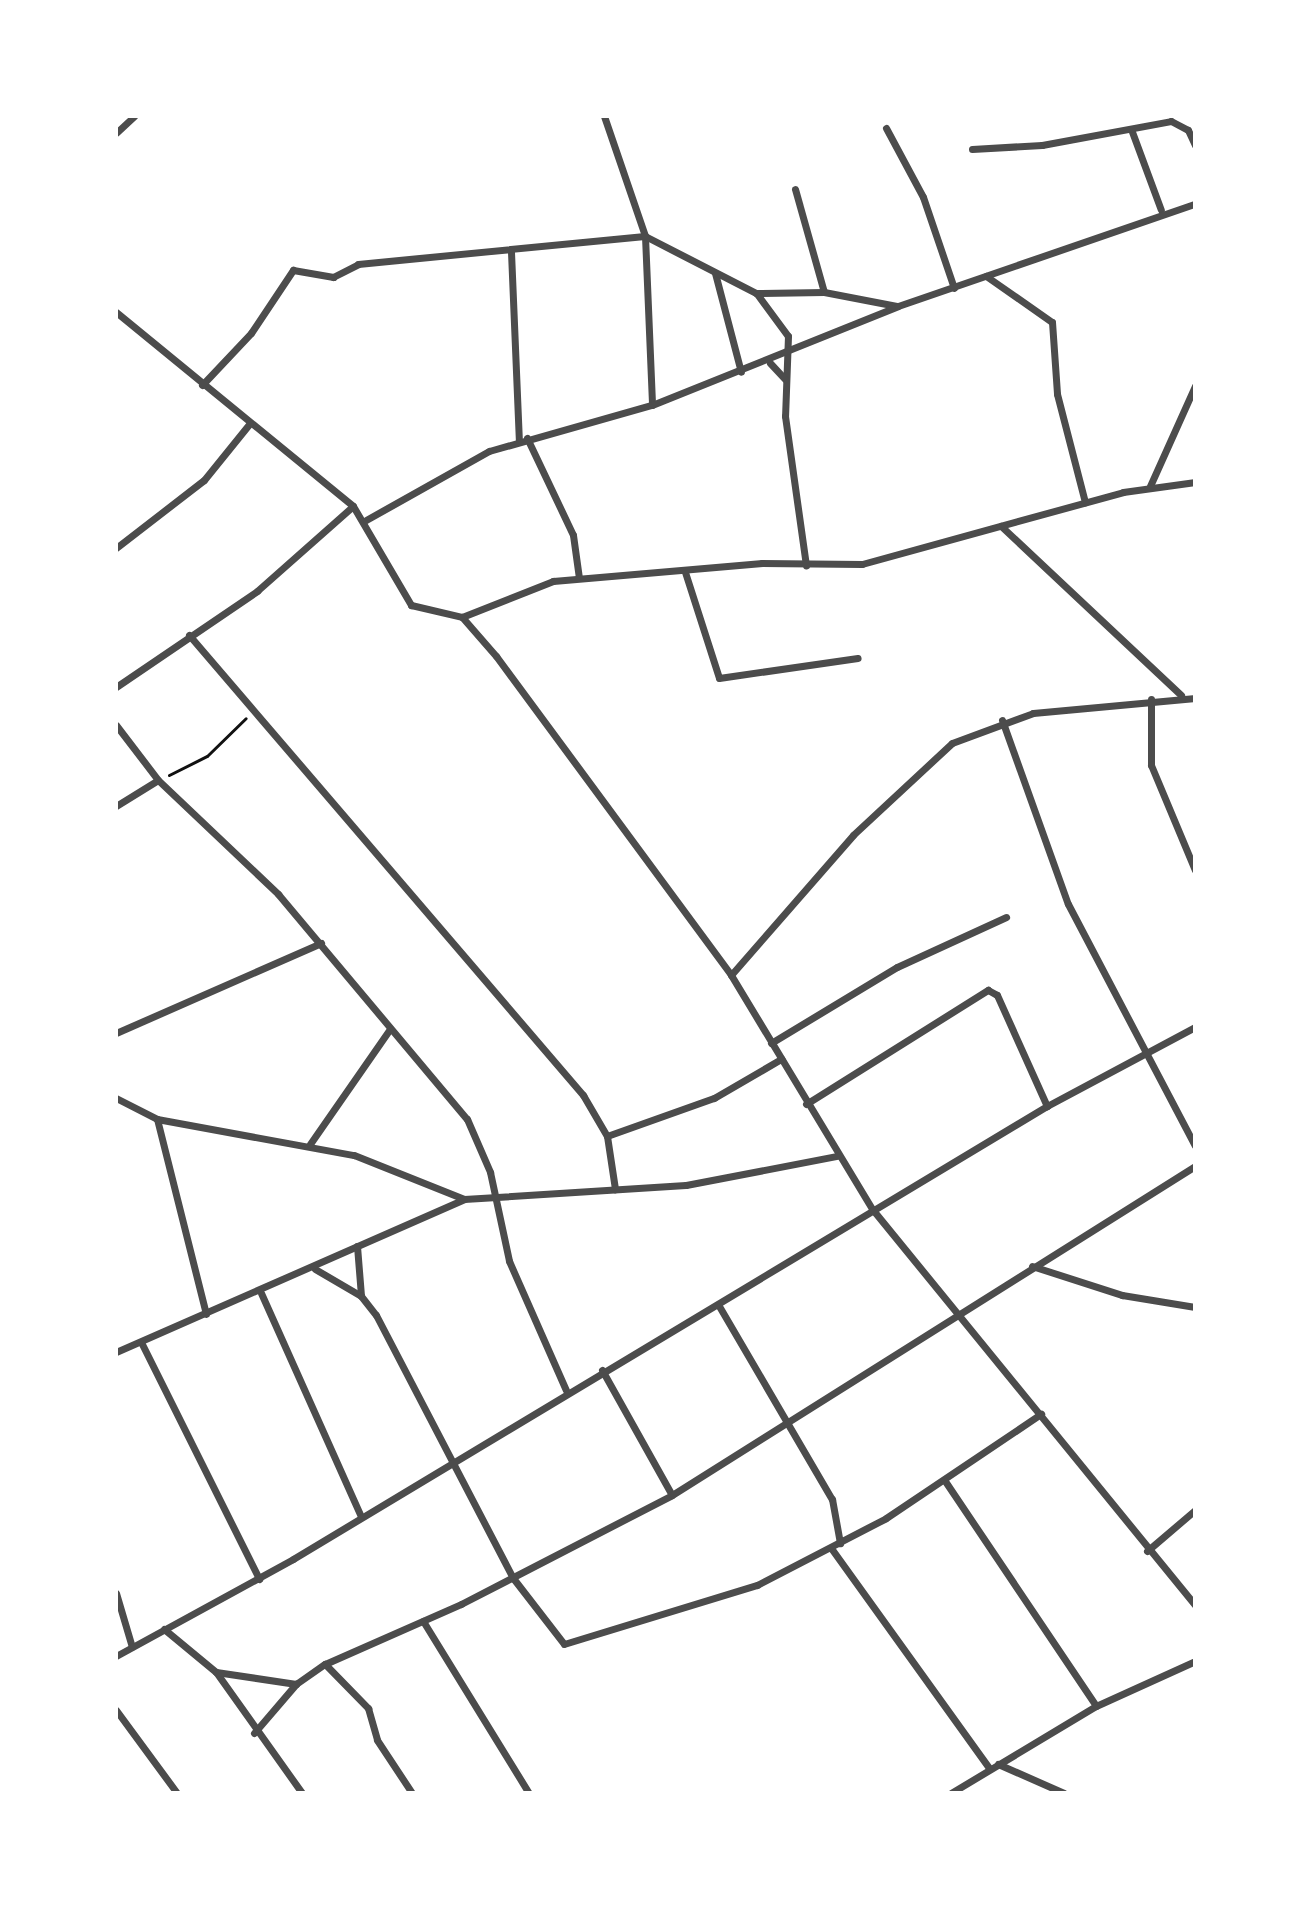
<!DOCTYPE html>
<html>
<head>
<meta charset="utf-8">
<style>
	body { margin:0 }
	#map { position:relative; width:1311px; height:1909px; overflow:hidden; background:#fff; font-family:Ubuntu,sans-serif }
	div>[style] { position:absolute }
	.path>* { height:3px; margin:-1.5px; padding:0 1.5px; transform-origin:1.5px; border-radius:1.5px; background:#111 }
	.minor>* { height:7px; margin:-3.5px; padding:0 3.5px; transform-origin:3.5px; border-radius:3.5px; background:#4c4c4c }
	span { translate:-50% -50%; white-space:nowrap; text-align:center; line-height:1.15; -webkit-text-stroke:8px #fff; paint-order:stroke }
	.frame { position:absolute; inset:0; border:118px solid #fff; pointer-events:none }
</style>
</head>
<body>
<div id="map">
	<div class="path">
		<i style="left:169px;top:775px;width:42px;rotate:-26.6deg"></i>
		<i style="left:207px;top:756px;width:54px;rotate:-44.3deg"></i>
	</div>
	<div class="minor">
		<i style="left:604px;top:116px;width:127px;rotate:71.1deg"></i>
		<i style="left:645px;top:236px;width:169px;rotate:87.6deg"></i>
		<i style="left:886px;top:128px;width:78px;rotate:61.8deg"></i>
		<i style="left:923px;top:197px;width:96px;rotate:71.2deg"></i>
		<i style="left:1131px;top:129px;width:86px;rotate:69.7deg"></i>
		<i style="left:116px;top:133px;width:25px;rotate:-43deg"></i>
		<i style="left:972px;top:149px;width:70px;rotate:-3.3deg"></i>
		<i style="left:1042px;top:145px;width:131px;rotate:-10.5deg"></i>
		<i style="left:1171px;top:121px;width:19px;rotate:28deg"></i>
		<i style="left:1188px;top:130px;width:17px;rotate:65deg"></i>
		<i style="left:795px;top:189px;width:107px;rotate:74.3deg"></i>
		<i style="left:511px;top:252px;width:189px;rotate:87.6deg"></i>
		<i style="left:715px;top:273px;width:102px;rotate:75.3deg"></i>
		<i style="left:986px;top:276px;width:80px;rotate:34.9deg"></i>
		<i style="left:1052px;top:322px;width:72px;rotate:86deg"></i>
		<i style="left:1057px;top:394px;width:112px;rotate:75.5deg"></i>
		<i style="left:757px;top:294px;width:52px;rotate:53.6deg"></i>
		<i style="left:788px;top:336px;width:80px;rotate:92.1deg"></i>
		<i style="left:785px;top:416px;width:151px;rotate:82deg"></i>
		<i style="left:116px;top:312px;width:306px;rotate:39.3deg"></i>
		<i style="left:353px;top:506px;width:115px;rotate:59.6deg"></i>
		<i style="left:411px;top:605px;width:52px;rotate:13.2deg"></i>
		<i style="left:462px;top:617px;width:52px;rotate:48.9deg"></i>
		<i style="left:496px;top:656px;width:396px;rotate:53.6deg"></i>
		<i style="left:731px;top:975px;width:275px;rotate:58.9deg"></i>
		<i style="left:873px;top:1210px;width:510px;rotate:50.81deg"></i>
		<i style="left:770px;top:363px;width:22px;rotate:47deg"></i>
		<i style="left:202px;top:385px;width:71px;rotate:-46.7deg"></i>
		<i style="left:251px;top:333px;width:76px;rotate:-56.3deg"></i>
		<i style="left:293px;top:270px;width:41px;rotate:9.9deg"></i>
		<i style="left:333px;top:277px;width:28px;rotate:-27deg"></i>
		<i style="left:358px;top:264px;width:288px;rotate:-5.6deg"></i>
		<i style="left:645px;top:236px;width:125px;rotate:27.2deg"></i>
		<i style="left:756px;top:293px;width:68px;rotate:-0.8deg"></i>
		<i style="left:824px;top:292px;width:74px;rotate:10.9deg"></i>
		<i style="left:527px;top:438px;width:107px;rotate:64.6deg"></i>
		<i style="left:573px;top:535px;width:43px;rotate:82.1deg"></i>
		<i style="left:1150px;top:486px;width:110px;rotate:-65.8deg"></i>
		<i style="left:366px;top:520px;width:141px;rotate:-29.3deg"></i>
		<i style="left:489px;top:451px;width:169px;rotate:-15.8deg"></i>
		<i style="left:652px;top:405px;width:265px;rotate:-21.9deg"></i>
		<i style="left:898px;top:306px;width:314px;rotate:-19deg"></i>
		<i style="left:1001px;top:526px;width:247px;rotate:43.2deg"></i>
		<i style="left:116px;top:548px;width:111px;rotate:-37.7deg"></i>
		<i style="left:204px;top:480px;width:73px;rotate:-51.1deg"></i>
		<i style="left:685px;top:572px;width:111px;rotate:72.2deg"></i>
		<i style="left:719px;top:678px;width:140px;rotate:-8.2deg"></i>
		<i style="left:462px;top:617px;width:98px;rotate:-21.6deg"></i>
		<i style="left:553px;top:581px;width:210px;rotate:-4.9deg"></i>
		<i style="left:762px;top:563px;width:100px;rotate:0.6deg"></i>
		<i style="left:862px;top:564px;width:271px;rotate:-15.4deg"></i>
		<i style="left:1123px;top:492px;width:73px;rotate:-7.9deg"></i>
		<i style="left:189px;top:635px;width:606px;rotate:49.42deg"></i>
		<i style="left:583px;top:1095px;width:48px;rotate:59.7deg"></i>
		<i style="left:607px;top:1136px;width:54px;rotate:81.4deg"></i>
		<i style="left:116px;top:687px;width:171px;rotate:-34.2deg"></i>
		<i style="left:257px;top:591px;width:128px;rotate:-41.5deg"></i>
		<i style="left:1151px;top:699px;width:66px;rotate:90deg"></i>
		<i style="left:1151px;top:765px;width:114px;rotate:67.3deg"></i>
		<i style="left:1002px;top:720px;width:195px;rotate:70.3deg"></i>
		<i style="left:1068px;top:904px;width:273px;rotate:62.3deg"></i>
		<i style="left:116px;top:725px;width:69px;rotate:52.6deg"></i>
		<i style="left:158px;top:780px;width:166px;rotate:43.5deg"></i>
		<i style="left:278px;top:894px;width:294px;rotate:50deg"></i>
		<i style="left:467px;top:1119px;width:58px;rotate:66.5deg"></i>
		<i style="left:490px;top:1172px;width:91px;rotate:77.9deg"></i>
		<i style="left:509px;top:1261px;width:141px;rotate:66.2deg"></i>
		<i style="left:116px;top:806px;width:49px;rotate:-31.8deg"></i>
		<i style="left:731px;top:975px;width:186px;rotate:-48.9deg"></i>
		<i style="left:853px;top:835px;width:135px;rotate:-42.9deg"></i>
		<i style="left:952px;top:743px;width:86px;rotate:-20.3deg"></i>
		<i style="left:1033px;top:713px;width:163px;rotate:-5.3deg"></i>
		<i style="left:116px;top:1033px;width:224px;rotate:-23.7deg"></i>
		<i style="left:771px;top:1043px;width:147px;rotate:-31.1deg"></i>
		<i style="left:897px;top:967px;width:120px;rotate:-24.6deg"></i>
		<i style="left:116px;top:1098px;width:46px;rotate:27.1deg"></i>
		<i style="left:157px;top:1119px;width:200px;rotate:10.4deg"></i>
		<i style="left:354px;top:1155px;width:118px;rotate:21.8deg"></i>
		<i style="left:464px;top:1199px;width:222px;rotate:-3.6deg"></i>
		<i style="left:686px;top:1185px;width:154px;rotate:-10.9deg"></i>
		<i style="left:806px;top:1104px;width:215px;rotate:-32.1deg"></i>
		<i style="left:988px;top:990px;width:10px;rotate:29deg"></i>
		<i style="left:997px;top:995px;width:122px;rotate:65.8deg"></i>
		<i style="left:157px;top:1119px;width:201px;rotate:75.9deg"></i>
		<i style="left:607px;top:1136px;width:114px;rotate:-19.6deg"></i>
		<i style="left:714px;top:1098px;width:78px;rotate:-30.2deg"></i>
		<i style="left:310px;top:1144px;width:140px;rotate:-55.2deg"></i>
		<i style="left:357px;top:1246px;width:50px;rotate:85.4deg"></i>
		<i style="left:1032px;top:1266px;width:95px;rotate:17.9deg"></i>
		<i style="left:1122px;top:1295px;width:74px;rotate:9.3deg"></i>
		<i style="left:315px;top:1269px;width:53px;rotate:30.4deg"></i>
		<i style="left:361px;top:1296px;width:24px;rotate:52deg"></i>
		<i style="left:376px;top:1315px;width:297px;rotate:62.5deg"></i>
		<i style="left:513px;top:1578px;width:83px;rotate:52.3deg"></i>
		<i style="left:564px;top:1644px;width:202px;rotate:-17deg"></i>
		<i style="left:757px;top:1585px;width:145px;rotate:-27.4deg"></i>
		<i style="left:886px;top:1518px;width:187px;rotate:-33.9deg"></i>
		<i style="left:261px;top:1293px;width:245px;rotate:65.9deg"></i>
		<i style="left:719px;top:1306px;width:224px;rotate:59.7deg"></i>
		<i style="left:832px;top:1499px;width:45px;rotate:79.7deg"></i>
		<i style="left:141px;top:1342px;width:265px;rotate:63.5deg"></i>
		<i style="left:116px;top:1352px;width:380px;rotate:-23.7deg"></i>
		<i style="left:602px;top:1370px;width:143px;rotate:60.8deg"></i>
		<i style="left:945px;top:1481px;width:271px;rotate:56.1deg"></i>
		<i style="left:831px;top:1548px;width:272px;rotate:54.3deg"></i>
		<i style="left:1147px;top:1551px;width:63px;rotate:-40.5deg"></i>
		<i style="left:116px;top:1593px;width:56px;rotate:73.5deg"></i>
		<i style="left:423px;top:1621px;width:202px;rotate:58.4deg"></i>
		<i style="left:164px;top:1629px;width:67px;rotate:39.6deg"></i>
		<i style="left:216px;top:1672px;width:148px;rotate:54.6deg"></i>
		<i style="left:116px;top:1656px;width:202px;rotate:-28.7deg"></i>
		<i style="left:293px;top:1559px;width:880px;rotate:-31deg"></i>
		<i style="left:1047px;top:1106px;width:168px;rotate:-28.1deg"></i>
		<i style="left:325px;top:1664px;width:62px;rotate:45.7deg"></i>
		<i style="left:368px;top:1708px;width:33px;rotate:74deg"></i>
		<i style="left:377px;top:1740px;width:64px;rotate:56.6deg"></i>
		<i style="left:216px;top:1672px;width:81px;rotate:8.5deg"></i>
		<i style="left:116px;top:1710px;width:103px;rotate:53.7deg"></i>
		<i style="left:254px;top:1733px;width:65px;rotate:-49.4deg"></i>
		<i style="left:296px;top:1684px;width:35px;rotate:-35deg"></i>
		<i style="left:325px;top:1664px;width:149px;rotate:-23.8deg"></i>
		<i style="left:461px;top:1604px;width:237px;rotate:-27.3deg"></i>
		<i style="left:672px;top:1495px;width:618px;rotate:-32.17deg"></i>
		<i style="left:998px;top:1764px;width:72px;rotate:23.7deg"></i>
		<i style="left:951px;top:1793px;width:169px;rotate:-31deg"></i>
		<i style="left:1096px;top:1706px;width:109px;rotate:-24.4deg"></i>
	</div>
	<div class="frame"></div>
</div>
</body>
</html>
